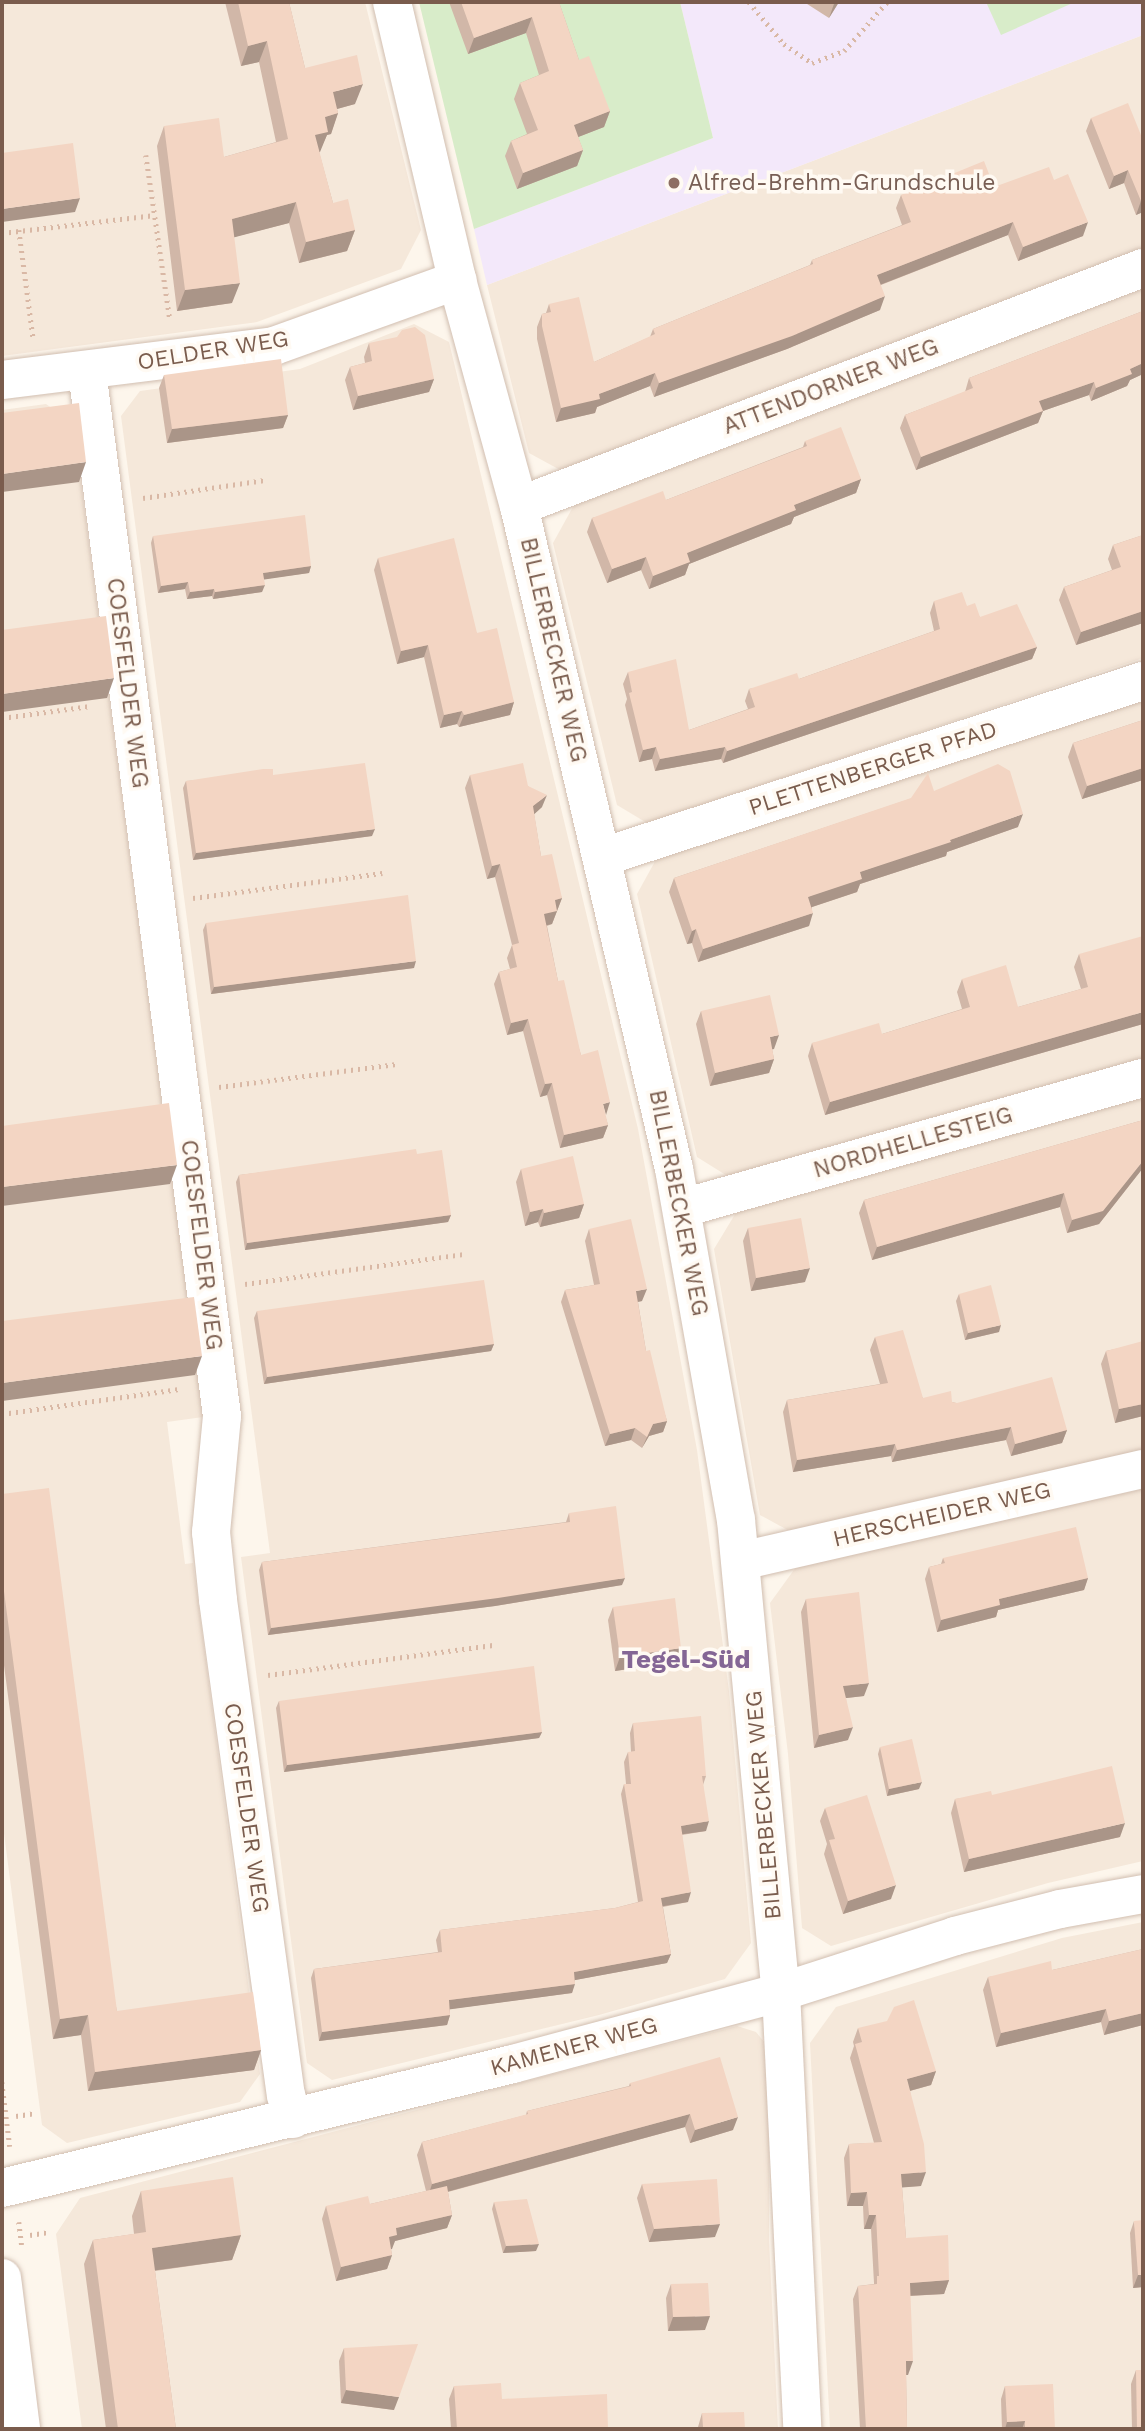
<!DOCTYPE html>
<html>
<head>
<meta charset="utf-8">
<style>
	body { margin:0 }
	#map { position:relative; width:1145px; height:2431px; overflow:hidden; background:#fdf6ec; font-family:"Work Sans",sans-serif }
	div>[style] { position:absolute }
	.residential>* { inset:0; background:#f5e8da }
	.education>* { inset:0; background:#f3e8fa }
	.green>* { inset:0; background:#d8ecc9 }
	.path>* { height:4.5px; margin-top:-2.25px; transform-origin:0; background:repeating-linear-gradient(90deg,#d9b8a5 0 2px,transparent 0 7px) }
	.roads { filter:drop-shadow(0 0 2px #d1beb0) drop-shadow(0 0 2px #d1beb0) }
	.minor>* { height:38px; margin:-19px; padding:0 19px; transform-origin:19px; border-radius:19px; background:#fff }
	.secondary>* { height:38px; margin:-19px; padding:0 19px; transform-origin:19px; border-radius:19px; background:#fff }
	.wall>* { inset:0; background:#d1b7a8 }
	.shaded-wall>* { inset:0; background:#aa9588 }
	.building>* { inset:0; background:#f3d5c3 }
	.dots>* { width:19px; height:19px; translate:-50% -50%; box-sizing:border-box; border:4px solid #fffaf3; border-radius:50% }
	span { translate:-50% -50%; white-space:nowrap; text-align:center; line-height:1.15; -webkit-text-stroke:7px #fffaf3; paint-order:stroke }
	.education-label { font-size:23px; color:#785e54 }
	.left { translate:0 -50%; text-align:left }
	.street-label { font-size:23px; color:#7a5c4d }
	.quarter-label { font-size:26px; color:#846695; font-weight:700 }
	.frame { position:absolute; inset:0; border:4px solid #7a5c4d; pointer-events:none }
</style>
</head>
<body>
<div id="map">
	<div class="residential">
		<i style="clip-path:polygon(2px 2px,365px 2px,421px 230px,401px 269px,257px 322px,2px 356px)"></i>
		<i style="clip-path:polygon(1143px 35px,1143px 248px,562px 471px,529px 453px,487px 285px)"></i>
		<i style="clip-path:polygon(1143px 287px,1143px 658px,647px 823px,617px 805px,553px 543px,574px 505px)"></i>
		<i style="clip-path:polygon(414px 324px,449px 342px,638px 1129px,697px 1450px,729px 1691px,751px 1943px,725px 1979px,599px 2015px,332px 2080px,307px 2063px,241px 1557px,270px 1553px,121px 416px,140px 391px,300px 369px)"></i>
		<i style="clip-path:polygon(46px 404px,73px 423px,203px 1417px,167px 1422px,185px 1564px,193px 1563px,260px 2074px,240px 2102px,67px 2143px,42px 2125px,2px 1818px,2px 410px)"></i>
		<i style="clip-path:polygon(1143px 695px,1143px 1060px,729px 1177px,697px 1157px,637px 894px,658px 856px)"></i>
		<i style="clip-path:polygon(1143px 1096px,1143px 1454px,795px 1534px,760px 1515px,714px 1249px,737px 1211px)"></i>
		<i style="clip-path:polygon(1143px 1489px,1143px 1861px,1048px 1883px,831px 1946px,802px 1928px,788px 1754px,770px 1603px,796px 1567px)"></i>
		<i style="clip-path:polygon(1143px 1922px,1143px 2429px,830px 2429px,810px 2043px,836px 2007px,1062px 1938px)"></i>
		<i style="clip-path:polygon(737px 2026px,756px 2032px,769px 2048px,769px 2240px,778px 2429px,82px 2429px,56px 2234px,80px 2198px)"></i>
	</div>
	<div class="education">
		<i style="clip-path:polygon(680px 2px,1143px 2px,1143px 35px,487px 285px,474px 229px,713px 138px)"></i>
	</div>
	<div class="green">
		<i style="clip-path:polygon(419px 2px,680px 2px,713px 138px,474px 229px)"></i>
		<i style="clip-path:polygon(986px 2px,1075px 2px,1001px 35px)"></i>
	</div>
	<div class="path">
		<i style="left:749px;top:2px;width:55px;rotate:50.2deg"></i>
		<i style="left:784px;top:44px;width:34px;rotate:34deg"></i>
		<i style="left:812px;top:63px;width:34px;rotate:-21deg"></i>
		<i style="left:844px;top:51px;width:65px;rotate:-48.7deg"></i>
		<i style="left:146px;top:155px;width:167px;rotate:81.7deg"></i>
		<i style="left:19px;top:230px;width:108px;rotate:82.5deg"></i>
		<i style="left:2px;top:233px;width:154px;rotate:-6.7deg"></i>
		<i style="left:143px;top:498px;width:123px;rotate:-8.4deg"></i>
		<i style="left:2px;top:718px;width:89px;rotate:-7.8deg"></i>
		<i style="left:193px;top:898px;width:191px;rotate:-7.5deg"></i>
		<i style="left:219px;top:1087px;width:179px;rotate:-7.4deg"></i>
		<i style="left:245px;top:1284px;width:222px;rotate:-7.8deg"></i>
		<i style="left:2px;top:1414px;width:179px;rotate:-8deg"></i>
		<i style="left:268px;top:1675px;width:227px;rotate:-7.6deg"></i>
		<i style="left:2px;top:2082px;width:65px;rotate:83deg"></i>
		<i style="left:16px;top:2116px;width:18px;rotate:-9deg"></i>
		<i style="left:19px;top:2222px;width:23px;rotate:83deg"></i>
		<i style="left:30px;top:2235px;width:20px;rotate:-9deg"></i>
	</div>
	<div class="roads">
		<div class="minor">
			<i style="left:392px;top:2px;width:285px;rotate:76.8deg"></i>
			<i style="left:457px;top:280px;width:234px;rotate:74.7deg"></i>
			<i style="left:519px;top:506px;width:681px;rotate:76.84deg"></i>
			<i style="left:674px;top:1169px;width:356px;rotate:80deg"></i>
			<i style="left:736px;top:1520px;width:474px;rotate:84.6deg"></i>
			<i style="left:781px;top:1992px;width:438px;rotate:87.2deg"></i>
			<i style="left:87px;top:371px;width:1054px;rotate:82.64deg"></i>
			<i style="left:222px;top:1416px;width:117px;rotate:95.4deg"></i>
			<i style="left:211px;top:1532px;width:68px;rotate:84.1deg"></i>
			<i style="left:218px;top:1600px;width:500px;rotate:82.2deg"></i>
			<i style="left:286px;top:2095px;width:25px;rotate:74deg"></i>
			<i style="left:2px;top:380px;width:274px;rotate:-7.1deg"></i>
			<i style="left:274px;top:346px;width:195px;rotate:-19.8deg"></i>
			<i style="left:519px;top:506px;width:668px;rotate:-20.88deg"></i>
			<i style="left:603px;top:857px;width:568px;rotate:-18.05deg"></i>
			<i style="left:683px;top:1208px;width:478px;rotate:-15.8deg"></i>
			<i style="left:741px;top:1561px;width:412px;rotate:-12.9deg"></i>
			<i style="left:2px;top:2188px;width:526px;rotate:-13.64deg"></i>
			<i style="left:513px;top:2064px;width:278px;rotate:-15deg"></i>
			<i style="left:781px;top:1992px;width:183px;rotate:-17.8deg"></i>
			<i style="left:955px;top:1936px;width:108px;rotate:-14.4deg"></i>
			<i style="left:1060px;top:1909px;width:84px;rotate:-10.2deg"></i>
		</div>
		<div class="secondary">
			<i style="left:2px;top:2278px;width:152px;rotate:82.8deg"></i>
		</div>
	</div>
	<div class="wall">
		<i style="clip-path:polygon(225px 2px,289px 2px,305px 68px,355px 104px,337px 109px,338px 113px,331px 134px,327px 135px,319px 152px,333px 203px,355px 230px,347px 251px,299px 263px,289px 223px,234px 237px,232px 303px,177px 311px,157px 146px,164px 126px,224px 157px,276px 142px,259px 62px,241px 66px)"></i>
		<i style="clip-path:polygon(449px 2px,559px 2px,579px 60px,610px 111px,604px 127px,578px 137px,583px 150px,577px 166px,517px 189px,505px 156px,511px 141px,527px 134px,514px 99px,520px 83px,539px 75px,526px 33px,468px 54px)"></i>
		<i style="clip-path:polygon(804px 2px,839px 2px,829px 18px)"></i>
		<i style="clip-path:polygon(1091px 118px,1143px 140px,1143px 212px,1136px 215px,1124px 183px,1109px 189px,1086px 131px)"></i>
		<i style="clip-path:polygon(1054px 180px,1083px 236px,1018px 261px,1008px 235px,881px 285px,880px 310px,787px 349px,654px 397px,650px 386px,597px 407px,595px 413px,556px 422px,537px 339px,537px 327px,542px 314px,546px 313px,549px 304px,594px 362px,650px 337px,653px 329px,810px 265px,812px 260px,902px 225px,896px 208px,901px 195px,994px 187px)"></i>
		<i style="clip-path:polygon(1143px 311px,1143px 374px,1130px 380px,1127px 386px,1091px 401px,1089px 395px,1043px 411px,1038px 423px,916px 470px,900px 428px,905px 415px,965px 392px,969px 378px)"></i>
		<i style="clip-path:polygon(369px 343px,434px 379px,429px 392px,353px 410px,345px 380px,350px 367px,365px 363px,364px 357px)"></i>
		<i style="clip-path:polygon(164px 375px,288px 415px,283px 428px,167px 443px,159px 388px)"></i>
		<i style="clip-path:polygon(805px 441px,861px 479px,856px 493px,794px 517px,791px 524px,689px 564px,685px 575px,649px 589px,641px 570px,607px 583px,587px 532px,592px 518px,666px 500px,803px 447px)"></i>
		<i style="clip-path:polygon(1143px 535px,1143px 623px,1076px 645px,1059px 600px,1064px 587px,1112px 570px,1108px 559px,1113px 545px)"></i>
		<i style="clip-path:polygon(153px 536px,311px 566px,309px 573px,264px 579px,262px 592px,213px 599px,212px 596px,187px 599px,185px 589px,158px 593px,151px 543px)"></i>
		<i style="clip-path:polygon(378px 558px,477px 633px,514px 702px,510px 715px,459px 727px,457px 724px,440px 728px,424px 657px,397px 664px,374px 570px)"></i>
		<i style="clip-path:polygon(934px 601px,967px 606px,980px 617px,1037px 647px,1032px 659px,723px 763px,721px 759px,655px 771px,652px 759px,639px 762px,625px 705px,627px 699px,623px 684px,628px 672px,689px 730px,748px 709px,745px 701px,749px 689px,799px 679px,934px 631px,930px 613px)"></i>
		<i style="clip-path:polygon(1143px 720px,1143px 780px,1082px 799px,1068px 757px,1073px 743px)"></i>
		<i style="clip-path:polygon(273px 775px,372px 836px,193px 860px,183px 788px,186px 781px)"></i>
		<i style="clip-path:polygon(470px 775px,528px 786px,542px 807px,534px 814px,541px 856px,562px 898px,552px 924px,547px 926px,558px 981px,581px 1055px,605px 1115px,608px 1125px,603px 1138px,560px 1148px,547px 1095px,540px 1097px,523px 1031px,507px 1035px,494px 984px,499px 972px,510px 969px,507px 958px,512px 945px,495px 877px,487px 879px,465px 788px)"></i>
		<i style="clip-path:polygon(934px 791px,1018px 827px,947px 852px,946px 856px,860px 884px,857px 892px,812px 907px,809px 926px,698px 962px,692px 943px,687px 944px,669px 892px,674px 878px)"></i>
		<i style="clip-path:polygon(206px 923px,414px 968px,211px 994px,203px 930px)"></i>
		<i style="clip-path:polygon(1079px 954px,1143px 1024px,825px 1115px,808px 1056px,812px 1043px,882px 1034px,962px 1009px,957px 992px,962px 979px,1018px 1007px,1081px 989px,1074px 967px)"></i>
		<i style="clip-path:polygon(701px 1011px,774px 1049px,772px 1049px,774px 1059px,769px 1073px,710px 1086px,696px 1024px)"></i>
		<i style="clip-path:polygon(1143px 1120px,1143px 1168px,1099px 1224px,1067px 1233px,1060px 1207px,872px 1260px,859px 1213px,864px 1200px)"></i>
		<i style="clip-path:polygon(417px 1154px,451px 1215px,448px 1222px,245px 1250px,236px 1182px,239px 1175px)"></i>
		<i style="clip-path:polygon(521px 1169px,584px 1204px,579px 1218px,540px 1227px,538px 1222px,525px 1226px,516px 1182px)"></i>
		<i style="clip-path:polygon(748px 1228px,805px 1282px,751px 1291px,743px 1241px)"></i>
		<i style="clip-path:polygon(589px 1229px,642px 1301px,638px 1302px,646px 1351px,667px 1421px,663px 1432px,649px 1436px,642px 1448px,631px 1440px,605px 1446px,561px 1302px,565px 1290px,594px 1285px,585px 1241px)"></i>
		<i style="clip-path:polygon(959px 1294px,999px 1332px,965px 1340px,956px 1301px)"></i>
		<i style="clip-path:polygon(257px 1311px,494px 1344px,491px 1351px,264px 1384px,254px 1318px)"></i>
		<i style="clip-path:polygon(875px 1337px,923px 1398px,952px 1402px,1067px 1430px,1062px 1443px,1011px 1456px,1006px 1440px,892px 1462px,891px 1456px,793px 1472px,783px 1412px,787px 1400px,880px 1384px,870px 1350px)"></i>
		<i style="clip-path:polygon(1143px 1343px,1143px 1416px,1115px 1423px,1101px 1364px,1106px 1351px)"></i>
		<i style="clip-path:polygon(2px 1494px,117px 2011px,261px 2050px,254px 2070px,88px 2091px,81px 2035px,53px 2039px,2px 1650px)"></i>
		<i style="clip-path:polygon(569px 1513px,622px 1585px,495px 1606px,268px 1635px,259px 1570px,262px 1562px,566px 1522px)"></i>
		<i style="clip-path:polygon(943px 1558px,1088px 1578px,1084px 1590px,998px 1610px,996px 1617px,937px 1632px,925px 1579px,929px 1567px,941px 1564px)"></i>
		<i style="clip-path:polygon(806px 1599px,864px 1696px,846px 1698px,848px 1740px,814px 1748px,801px 1612px)"></i>
		<i style="clip-path:polygon(613px 1607px,676px 1662px,615px 1671px,608px 1620px)"></i>
		<i style="clip-path:polygon(279px 1701px,542px 1732px,539px 1738px,284px 1772px,276px 1708px)"></i>
		<i style="clip-path:polygon(633px 1723px,706px 1776px,703px 1785px,706px 1831px,682px 1835px,688px 1902px,663px 1907px,671px 1954px,667px 1963px,575px 1980px,572px 1993px,450px 2009px,450px 2015px,447px 2025px,319px 2041px,311px 1978px,314px 1969px,438px 1952px,436px 1940px,440px 1930px,615px 1908px,638px 1902px,621px 1794px,624px 1784px,626px 1784px,624px 1762px,628px 1752px,631px 1752px,630px 1733px)"></i>
		<i style="clip-path:polygon(880px 1747px,919px 1789px,887px 1796px,878px 1754px)"></i>
		<i style="clip-path:polygon(992px 1795px,1120px 1837px,964px 1872px,951px 1813px,955px 1799px)"></i>
		<i style="clip-path:polygon(825px 1808px,891px 1899px,843px 1914px,824px 1854px,827px 1844px,820px 1821px)"></i>
		<i style="clip-path:polygon(1143px 1949px,1143px 2025px,1104px 2035px,1101px 2022px,996px 2047px,983px 1990px,988px 1977px,1052px 1970px)"></i>
		<i style="clip-path:polygon(858px 2028px,936px 2071px,931px 2085px,910px 2091px,921px 2186px,902px 2187px,906px 2238px,949px 2280px,944px 2294px,910px 2296px,908px 2375px,906px 2375px,907px 2429px,860px 2429px,853px 2299px,858px 2286px,874px 2284px,874px 2283px,871px 2229px,864px 2229px,863px 2206px,847px 2206px,844px 2158px,849px 2144px,874px 2143px,850px 2058px,854px 2046px,853px 2042px)"></i>
		<i style="clip-path:polygon(630px 2083px,733px 2130px,690px 2143px,685px 2127px,448px 2192px,452px 2215px,447px 2228px,395px 2241px,391px 2249px,392px 2255px,387px 2269px,336px 2281px,322px 2219px,326px 2206px,370px 2204px,426px 2191px,417px 2155px,422px 2142px,526px 2115px,527px 2111px,629px 2086px)"></i>
		<i style="clip-path:polygon(642px 2184px,715px 2237px,649px 2242px,637px 2198px)"></i>
		<i style="clip-path:polygon(141px 2191px,241px 2235px,232px 2260px,155px 2271px,176px 2429px,106px 2429px,84px 2264px,93px 2240px,134px 2234px,132px 2216px)"></i>
		<i style="clip-path:polygon(494px 2202px,536px 2251px,503px 2253px,492px 2209px)"></i>
		<i style="clip-path:polygon(1134px 2221px,1143px 2287px,1133px 2288px,1130px 2233px)"></i>
		<i style="clip-path:polygon(671px 2284px,705px 2330px,668px 2331px,666px 2298px)"></i>
		<i style="clip-path:polygon(344px 2348px,394px 2410px,341px 2403px,339px 2361px)"></i>
		<i style="clip-path:polygon(1136px 2370px,1143px 2429px,1132px 2429px,1131px 2384px)"></i>
		<i style="clip-path:polygon(454px 2386px,502px 2399px,608px 2429px,451px 2429px,449px 2399px)"></i>
		<i style="clip-path:polygon(1005px 2386px,1055px 2429px,1002px 2429px,1001px 2399px)"></i>
		<i style="clip-path:polygon(702px 2413px,745px 2429px,679px 2429px,680px 2428px,698px 2427px)"></i>
	</div>
	<div class="shaded-wall">
		<i style="clip-path:polygon(835px 2px,839px 2px,829px 18px,834px 4px)"></i>
		<i style="clip-path:polygon(532px 17px,526px 33px,468px 54px,474px 38px)"></i>
		<i style="clip-path:polygon(267px 41px,259px 62px,241px 66px,248px 46px)"></i>
		<i style="clip-path:polygon(363px 84px,355px 104px,326px 112px,333px 92px)"></i>
		<i style="clip-path:polygon(610px 111px,604px 127px,568px 141px,574px 125px)"></i>
		<i style="clip-path:polygon(338px 113px,331px 134px,327px 135px,320px 152px,307px 156px,315px 135px,325px 117px)"></i>
		<i style="clip-path:polygon(583px 150px,577px 166px,517px 189px,523px 173px)"></i>
		<i style="clip-path:polygon(1128px 170px,1124px 183px,1109px 189px,1114px 176px)"></i>
		<i style="clip-path:polygon(80px 198px,75px 212px,2px 222px,2px 209px)"></i>
		<i style="clip-path:polygon(1141px 201px,1143px 201px,1143px 212px,1136px 215px)"></i>
		<i style="clip-path:polygon(296px 202px,289px 223px,224px 240px,232px 219px)"></i>
		<i style="clip-path:polygon(1013px 222px,1008px 235px,872px 288px,877px 275px)"></i>
		<i style="clip-path:polygon(1088px 222px,1083px 236px,1018px 261px,1023px 247px)"></i>
		<i style="clip-path:polygon(355px 230px,347px 251px,299px 263px,306px 242px)"></i>
		<i style="clip-path:polygon(240px 283px,232px 303px,177px 311px,185px 290px)"></i>
		<i style="clip-path:polygon(885px 296px,880px 310px,787px 349px,654px 397px,659px 383px)"></i>
		<i style="clip-path:polygon(1143px 363px,1143px 374px,1130px 380px,1127px 386px,1091px 401px,1096px 388px,1130px 369px)"></i>
		<i style="clip-path:polygon(655px 373px,650px 386px,597px 407px,595px 413px,556px 422px,561px 408px)"></i>
		<i style="clip-path:polygon(434px 379px,429px 392px,353px 410px,358px 396px)"></i>
		<i style="clip-path:polygon(1094px 382px,1089px 395px,1043px 411px,1038px 423px,916px 470px,921px 457px,1039px 401px)"></i>
		<i style="clip-path:polygon(288px 415px,283px 428px,167px 443px,172px 429px)"></i>
		<i style="clip-path:polygon(86px 462px,79px 482px,2px 492px,2px 474px)"></i>
		<i style="clip-path:polygon(861px 479px,856px 493px,794px 517px,791px 524px,689px 564px,685px 575px,649px 589px,653px 576px,687px 553px,794px 505px)"></i>
		<i style="clip-path:polygon(646px 557px,641px 570px,607px 583px,612px 569px)"></i>
		<i style="clip-path:polygon(311px 566px,309px 573px,261px 580px,263px 573px)"></i>
		<i style="clip-path:polygon(188px 582px,185px 589px,158px 593px,161px 586px)"></i>
		<i style="clip-path:polygon(265px 585px,262px 592px,213px 599px,215px 592px)"></i>
		<i style="clip-path:polygon(214px 589px,212px 596px,187px 599px,190px 592px)"></i>
		<i style="clip-path:polygon(1143px 611px,1143px 623px,1076px 645px,1081px 632px)"></i>
		<i style="clip-path:polygon(428px 645px,424px 657px,397px 664px,401px 651px)"></i>
		<i style="clip-path:polygon(1037px 647px,1032px 659px,723px 763px,727px 751px)"></i>
		<i style="clip-path:polygon(114px 678px,107px 698px,2px 712px,2px 694px)"></i>
		<i style="clip-path:polygon(514px 702px,510px 715px,459px 727px,464px 715px)"></i>
		<i style="clip-path:polygon(462px 711px,457px 724px,440px 728px,444px 715px)"></i>
		<i style="clip-path:polygon(656px 747px,652px 759px,639px 762px,643px 750px)"></i>
		<i style="clip-path:polygon(725px 747px,721px 759px,655px 771px,660px 759px)"></i>
		<i style="clip-path:polygon(1143px 768px,1143px 780px,1082px 799px,1087px 786px)"></i>
		<i style="clip-path:polygon(547px 795px,542px 807px,529px 819px,533px 806px)"></i>
		<i style="clip-path:polygon(1023px 814px,1018px 827px,947px 852px,946px 856px,860px 884px,857px 892px,803px 910px,808px 897px,860px 872px)"></i>
		<i style="clip-path:polygon(375px 829px,372px 836px,193px 860px,196px 853px)"></i>
		<i style="clip-path:polygon(500px 864px,495px 877px,487px 879px,492px 866px)"></i>
		<i style="clip-path:polygon(562px 898px,552px 924px,539px 927px,544px 914px,555px 900px)"></i>
		<i style="clip-path:polygon(813px 913px,809px 926px,698px 962px,703px 949px)"></i>
		<i style="clip-path:polygon(696px 929px,692px 943px,687px 944px,692px 931px)"></i>
		<i style="clip-path:polygon(416px 961px,414px 968px,211px 994px,214px 987px)"></i>
		<i style="clip-path:polygon(1143px 1012px,1143px 1024px,825px 1115px,830px 1102px)"></i>
		<i style="clip-path:polygon(528px 1019px,523px 1031px,507px 1035px,511px 1023px)"></i>
		<i style="clip-path:polygon(779px 1035px,774px 1049px,765px 1051px,770px 1037px)"></i>
		<i style="clip-path:polygon(774px 1059px,769px 1073px,710px 1086px,715px 1073px)"></i>
		<i style="clip-path:polygon(552px 1083px,547px 1095px,540px 1097px,545px 1084px)"></i>
		<i style="clip-path:polygon(610px 1102px,606px 1115px,603px 1104px)"></i>
		<i style="clip-path:polygon(608px 1125px,603px 1138px,560px 1148px,564px 1135px)"></i>
		<i style="clip-path:polygon(1143px 1161px,1143px 1168px,1099px 1224px,1067px 1233px,1072px 1220px)"></i>
		<i style="clip-path:polygon(177px 1165px,170px 1184px,2px 1206px,2px 1187px)"></i>
		<i style="clip-path:polygon(1064px 1193px,1060px 1207px,872px 1260px,877px 1247px)"></i>
		<i style="clip-path:polygon(584px 1204px,579px 1218px,540px 1227px,544px 1213px)"></i>
		<i style="clip-path:polygon(543px 1209px,538px 1222px,525px 1226px,530px 1212px)"></i>
		<i style="clip-path:polygon(451px 1215px,448px 1222px,245px 1250px,247px 1243px)"></i>
		<i style="clip-path:polygon(810px 1268px,805px 1282px,751px 1291px,756px 1278px)"></i>
		<i style="clip-path:polygon(647px 1289px,642px 1301px,632px 1303px,636px 1291px)"></i>
		<i style="clip-path:polygon(1001px 1325px,999px 1332px,965px 1340px,968px 1333px)"></i>
		<i style="clip-path:polygon(494px 1344px,491px 1351px,264px 1384px,267px 1377px)"></i>
		<i style="clip-path:polygon(202px 1356px,195px 1375px,2px 1401px,2px 1383px)"></i>
		<i style="clip-path:polygon(1143px 1404px,1143px 1416px,1115px 1423px,1119px 1409px)"></i>
		<i style="clip-path:polygon(667px 1421px,663px 1432px,649px 1436px,642px 1448px,653px 1424px)"></i>
		<i style="clip-path:polygon(1011px 1427px,1006px 1440px,892px 1462px,897px 1450px)"></i>
		<i style="clip-path:polygon(635px 1428px,631px 1440px,605px 1446px,610px 1434px)"></i>
		<i style="clip-path:polygon(1067px 1430px,1062px 1443px,1011px 1456px,1015px 1444px)"></i>
		<i style="clip-path:polygon(895px 1444px,891px 1456px,793px 1472px,797px 1460px)"></i>
		<i style="clip-path:polygon(625px 1578px,622px 1585px,495px 1606px,268px 1635px,271px 1628px)"></i>
		<i style="clip-path:polygon(1088px 1578px,1084px 1590px,998px 1610px,996px 1617px,937px 1632px,941px 1620px,999px 1599px)"></i>
		<i style="clip-path:polygon(681px 1648px,676px 1662px,615px 1671px,620px 1657px)"></i>
		<i style="clip-path:polygon(869px 1683px,864px 1696px,838px 1699px,843px 1686px)"></i>
		<i style="clip-path:polygon(853px 1727px,848px 1740px,814px 1748px,819px 1735px)"></i>
		<i style="clip-path:polygon(542px 1732px,539px 1738px,284px 1772px,287px 1765px)"></i>
		<i style="clip-path:polygon(922px 1782px,919px 1789px,887px 1796px,889px 1789px)"></i>
		<i style="clip-path:polygon(709px 1821px,706px 1831px,677px 1835px,681px 1826px)"></i>
		<i style="clip-path:polygon(1125px 1823px,1120px 1837px,964px 1872px,969px 1859px)"></i>
		<i style="clip-path:polygon(896px 1885px,891px 1899px,843px 1914px,848px 1901px)"></i>
		<i style="clip-path:polygon(691px 1892px,688px 1902px,658px 1907px,661px 1898px)"></i>
		<i style="clip-path:polygon(671px 1954px,667px 1963px,570px 1981px,574px 1972px)"></i>
		<i style="clip-path:polygon(575px 1984px,572px 1993px,445px 2010px,449px 2000px)"></i>
		<i style="clip-path:polygon(1106px 2009px,1101px 2022px,996px 2047px,1001px 2033px)"></i>
		<i style="clip-path:polygon(1143px 2013px,1143px 2025px,1104px 2035px,1109px 2021px)"></i>
		<i style="clip-path:polygon(88px 2015px,81px 2035px,53px 2039px,60px 2019px)"></i>
		<i style="clip-path:polygon(450px 2015px,447px 2025px,319px 2041px,322px 2032px)"></i>
		<i style="clip-path:polygon(261px 2050px,254px 2070px,88px 2091px,95px 2072px)"></i>
		<i style="clip-path:polygon(936px 2071px,931px 2085px,902px 2093px,907px 2079px)"></i>
		<i style="clip-path:polygon(690px 2114px,685px 2127px,428px 2197px,432px 2184px)"></i>
		<i style="clip-path:polygon(738px 2117px,733px 2130px,690px 2143px,695px 2130px)"></i>
		<i style="clip-path:polygon(926px 2172px,921px 2186px,896px 2188px,901px 2174px)"></i>
		<i style="clip-path:polygon(867px 2192px,863px 2206px,847px 2206px,851px 2193px)"></i>
		<i style="clip-path:polygon(452px 2215px,447px 2228px,395px 2241px,392px 2249px,384px 2251px,389px 2237px,396px 2228px)"></i>
		<i style="clip-path:polygon(869px 2215px,876px 2215px,871px 2229px,864px 2229px)"></i>
		<i style="clip-path:polygon(720px 2224px,715px 2237px,649px 2242px,654px 2229px)"></i>
		<i style="clip-path:polygon(241px 2235px,232px 2260px,143px 2272px,152px 2248px)"></i>
		<i style="clip-path:polygon(539px 2244px,536px 2251px,503px 2253px,506px 2246px)"></i>
		<i style="clip-path:polygon(392px 2255px,387px 2269px,336px 2281px,341px 2267px)"></i>
		<i style="clip-path:polygon(1138px 2275px,1143px 2275px,1143px 2287px,1133px 2288px)"></i>
		<i style="clip-path:polygon(949px 2280px,944px 2294px,905px 2296px,910px 2283px)"></i>
		<i style="clip-path:polygon(710px 2316px,705px 2330px,668px 2331px,673px 2317px)"></i>
		<i style="clip-path:polygon(906px 2361px,913px 2361px,908px 2375px,901px 2375px)"></i>
		<i style="clip-path:polygon(346px 2390px,399px 2397px,394px 2410px,341px 2403px)"></i>
		<i style="clip-path:polygon(1025px 2421px,1022px 2429px,1005px 2429px,1007px 2422px)"></i>
	</div>
	<div class="building">
		<i style="clip-path:polygon(238px 2px,289px 2px,305px 68px,357px 55px,363px 84px,333px 92px,338px 113px,325px 117px,328px 132px,315px 135px,333px 203px,348px 199px,355px 230px,306px 242px,296px 202px,232px 219px,240px 283px,185px 290px,164px 126px,219px 118px,224px 157px,288px 139px,267px 41px,248px 46px)"></i>
		<i style="clip-path:polygon(461px 2px,559px 2px,579px 60px,589px 56px,610px 111px,574px 125px,583px 150px,523px 173px,511px 141px,538px 130px,520px 83px,549px 71px,532px 17px,474px 38px)"></i>
		<i style="clip-path:polygon(1128px 103px,1143px 140px,1143px 201px,1141px 201px,1128px 170px,1114px 176px,1091px 118px)"></i>
		<i style="clip-path:polygon(73px 143px,80px 198px,2px 209px,2px 153px)"></i>
		<i style="clip-path:polygon(984px 161px,994px 187px,1049px 167px,1054px 180px,1068px 174px,1088px 222px,1023px 247px,1013px 222px,877px 275px,885px 296px,792px 336px,659px 383px,655px 373px,599px 394px,600px 399px,561px 408px,542px 326px,542px 314px,551px 312px,549px 304px,579px 297px,594px 362px,655px 334px,653px 329px,813px 264px,812px 260px,911px 222px,901px 195px)"></i>
		<i style="clip-path:polygon(1143px 311px,1143px 363px,1130px 369px,1132px 374px,1096px 388px,1094px 382px,1039px 401px,1043px 411px,921px 457px,905px 415px,973px 388px,969px 378px)"></i>
		<i style="clip-path:polygon(415px 327px,425px 335px,434px 379px,358px 396px,350px 367px,372px 361px,369px 343px,397px 337px,402px 330px)"></i>
		<i style="clip-path:polygon(281px 359px,288px 415px,172px 429px,164px 375px)"></i>
		<i style="clip-path:polygon(79px 403px,86px 462px,2px 474px,2px 413px)"></i>
		<i style="clip-path:polygon(841px 427px,861px 479px,794px 505px,796px 510px,687px 553px,690px 562px,653px 576px,646px 557px,612px 569px,592px 518px,663px 491px,666px 500px,807px 446px,805px 441px)"></i>
		<i style="clip-path:polygon(305px 515px,311px 566px,263px 573px,265px 585px,215px 592px,214px 589px,190px 592px,188px 582px,161px 586px,153px 536px)"></i>
		<i style="clip-path:polygon(1143px 535px,1143px 611px,1081px 632px,1064px 587px,1121px 567px,1113px 545px)"></i>
		<i style="clip-path:polygon(454px 538px,477px 633px,497px 628px,514px 702px,464px 715px,462px 711px,444px 715px,428px 645px,401px 651px,378px 558px)"></i>
		<i style="clip-path:polygon(962px 592px,967px 606px,975px 603px,980px 617px,1017px 604px,1037px 647px,727px 751px,725px 747px,660px 759px,656px 747px,643px 750px,629px 693px,632px 692px,628px 672px,676px 659px,689px 730px,755px 707px,749px 689px,797px 673px,799px 679px,940px 629px,934px 601px)"></i>
		<i style="clip-path:polygon(106px 616px,114px 678px,2px 694px,2px 630px)"></i>
		<i style="clip-path:polygon(1143px 720px,1143px 768px,1087px 786px,1073px 743px)"></i>
		<i style="clip-path:polygon(365px 763px,375px 829px,196px 853px,186px 781px,263px 769px,273px 769px,273px 775px)"></i>
		<i style="clip-path:polygon(523px 763px,528px 786px,547px 795px,533px 806px,541px 856px,552px 854px,562px 898px,555px 900px,557px 911px,544px 914px,558px 981px,564px 980px,581px 1055px,598px 1050px,610px 1102px,603px 1104px,608px 1125px,564px 1135px,552px 1083px,545px 1084px,528px 1019px,511px 1023px,499px 972px,517px 967px,512px 945px,519px 943px,500px 864px,492px 866px,470px 775px)"></i>
		<i style="clip-path:polygon(998px 764px,1010px 771px,1023px 814px,950px 840px,951px 842px,860px 872px,862px 879px,808px 897px,813px 913px,703px 949px,696px 929px,692px 931px,674px 878px,911px 798px,928px 773px,934px 791px)"></i>
		<i style="clip-path:polygon(408px 895px,416px 961px,214px 987px,206px 923px)"></i>
		<i style="clip-path:polygon(1143px 936px,1143px 1012px,830px 1102px,812px 1043px,879px 1023px,882px 1034px,970px 1007px,962px 979px,1006px 965px,1018px 1007px,1088px 987px,1079px 954px)"></i>
		<i style="clip-path:polygon(770px 995px,779px 1035px,770px 1037px,774px 1059px,715px 1073px,701px 1011px)"></i>
		<i style="clip-path:polygon(169px 1103px,177px 1165px,2px 1187px,2px 1126px)"></i>
		<i style="clip-path:polygon(1143px 1120px,1143px 1161px,1103px 1211px,1072px 1220px,1064px 1193px,877px 1247px,864px 1200px)"></i>
		<i style="clip-path:polygon(416px 1149px,417px 1154px,442px 1150px,451px 1215px,247px 1243px,239px 1175px)"></i>
		<i style="clip-path:polygon(573px 1156px,584px 1204px,544px 1213px,543px 1209px,530px 1212px,521px 1169px)"></i>
		<i style="clip-path:polygon(801px 1218px,810px 1268px,756px 1278px,748px 1228px)"></i>
		<i style="clip-path:polygon(631px 1219px,647px 1289px,636px 1291px,646px 1351px,650px 1350px,667px 1421px,653px 1424px,647px 1437px,635px 1428px,610px 1434px,565px 1290px,600px 1284px,589px 1229px)"></i>
		<i style="clip-path:polygon(484px 1280px,494px 1344px,267px 1377px,257px 1311px)"></i>
		<i style="clip-path:polygon(991px 1285px,1001px 1325px,968px 1333px,959px 1294px)"></i>
		<i style="clip-path:polygon(194px 1297px,202px 1356px,2px 1383px,2px 1321px)"></i>
		<i style="clip-path:polygon(903px 1330px,923px 1398px,951px 1391px,952px 1402px,957px 1403px,1052px 1377px,1067px 1430px,1015px 1444px,1011px 1427px,897px 1450px,895px 1444px,797px 1460px,787px 1400px,888px 1383px,875px 1337px)"></i>
		<i style="clip-path:polygon(1143px 1341px,1143px 1404px,1119px 1409px,1106px 1351px)"></i>
		<i style="clip-path:polygon(49px 1488px,117px 2011px,253px 1992px,261px 2050px,95px 2072px,88px 2015px,60px 2019px,2px 1576px,2px 1494px)"></i>
		<i style="clip-path:polygon(616px 1506px,625px 1578px,498px 1598px,271px 1628px,262px 1562px,570px 1522px,569px 1513px)"></i>
		<i style="clip-path:polygon(1076px 1527px,1088px 1578px,999px 1599px,1000px 1605px,941px 1620px,929px 1567px,945px 1563px,943px 1558px)"></i>
		<i style="clip-path:polygon(859px 1592px,869px 1683px,843px 1686px,853px 1727px,819px 1735px,806px 1599px)"></i>
		<i style="clip-path:polygon(675px 1598px,681px 1648px,620px 1657px,613px 1607px)"></i>
		<i style="clip-path:polygon(534px 1666px,542px 1732px,287px 1765px,279px 1701px)"></i>
		<i style="clip-path:polygon(701px 1716px,706px 1776px,702px 1776px,709px 1821px,681px 1826px,691px 1892px,661px 1898px,671px 1954px,574px 1972px,575px 1984px,449px 2000px,450px 2015px,322px 2032px,314px 1969px,442px 1952px,440px 1930px,615px 1908px,643px 1901px,624px 1784px,631px 1784px,628px 1752px,635px 1751px,633px 1723px)"></i>
		<i style="clip-path:polygon(912px 1739px,922px 1782px,889px 1789px,880px 1747px)"></i>
		<i style="clip-path:polygon(1112px 1766px,1125px 1823px,969px 1859px,955px 1799px,991px 1791px,992px 1795px)"></i>
		<i style="clip-path:polygon(867px 1795px,896px 1885px,848px 1901px,829px 1840px,835px 1839px,825px 1808px)"></i>
		<i style="clip-path:polygon(1143px 1949px,1143px 2013px,1109px 2021px,1106px 2009px,1001px 2033px,988px 1977px,1051px 1961px,1052px 1970px)"></i>
		<i style="clip-path:polygon(914px 2000px,936px 2071px,907px 2079px,924px 2144px,926px 2172px,901px 2174px,906px 2238px,948px 2235px,949px 2280px,910px 2283px,913px 2361px,906px 2361px,907px 2429px,866px 2429px,858px 2286px,877px 2284px,877px 2276px,879px 2276px,876px 2215px,869px 2215px,867px 2192px,851px 2193px,849px 2144px,882px 2142px,855px 2044px,862px 2042px,858px 2028px,887px 2021px,894px 2007px)"></i>
		<i style="clip-path:polygon(720px 2057px,738px 2117px,695px 2130px,690px 2114px,432px 2184px,422px 2142px,528px 2114px,527px 2111px,631px 2086px,630px 2083px)"></i>
		<i style="clip-path:polygon(233px 2177px,241px 2235px,152px 2248px,176px 2429px,118px 2429px,93px 2240px,146px 2232px,141px 2191px)"></i>
		<i style="clip-path:polygon(717px 2179px,720px 2224px,654px 2229px,642px 2184px)"></i>
		<i style="clip-path:polygon(447px 2186px,452px 2215px,396px 2228px,397px 2235px,389px 2237px,392px 2255px,341px 2267px,326px 2206px,368px 2196px,370px 2204px)"></i>
		<i style="clip-path:polygon(527px 2199px,539px 2244px,506px 2246px,494px 2202px)"></i>
		<i style="clip-path:polygon(1143px 2220px,1143px 2275px,1138px 2275px,1134px 2221px)"></i>
		<i style="clip-path:polygon(708px 2283px,710px 2316px,673px 2317px,671px 2284px)"></i>
		<i style="clip-path:polygon(418px 2344px,399px 2397px,346px 2390px,344px 2348px)"></i>
		<i style="clip-path:polygon(1136px 2370px,1143px 2370px,1143px 2429px,1137px 2429px)"></i>
		<i style="clip-path:polygon(501px 2383px,502px 2399px,607px 2394px,608px 2429px,457px 2429px,454px 2386px)"></i>
		<i style="clip-path:polygon(1053px 2384px,1055px 2429px,1025px 2429px,1025px 2421px,1007px 2422px,1005px 2386px)"></i>
		<i style="clip-path:polygon(744px 2412px,745px 2429px,680px 2429px,680px 2428px,703px 2427px,702px 2413px)"></i>
	</div>
	<div class="dots">
		<i style="left:674px;top:183px;background:#8d6e63"></i>
	</div>
	<div class="education-label">
		<span class="left" style="left:688px;top:183px">Alfred-Brehm-Grundschule</span>
	</div>
	<div class="street-label">
		<span style="left:213px;top:351px;rotate:-9deg">OELDER WEG</span>
		<span style="left:831px;top:387px;rotate:-21deg">ATTENDORNER WEG</span>
		<span style="left:553px;top:650px;rotate:77deg">BILLERBECKER WEG</span>
		<span style="left:127px;top:683px;rotate:83deg">COESFELDER WEG</span>
		<span style="left:873px;top:769px;rotate:-18deg">PLETTENBERGER PFAD</span>
		<span style="left:913px;top:1143px;rotate:-16deg">NORDHELLESTEIG</span>
		<span style="left:678px;top:1203px;rotate:79deg">BILLERBECKER WEG</span>
		<span style="left:201px;top:1245px;rotate:83deg">COESFELDER WEG</span>
		<span style="left:942px;top:1515px;rotate:-13deg">HERSCHEIDER WEG</span>
		<span style="left:764px;top:1805px;rotate:-95deg">BILLERBECKER WEG</span>
		<span style="left:246px;top:1808px;rotate:82deg">COESFELDER WEG</span>
		<span style="left:574px;top:2047px;rotate:-15deg">KAMENER WEG</span>
	</div>
	<div class="quarter-label">
		<span style="left:686px;top:1660px">Tegel-Süd</span>
	</div>
	<div class="frame"></div>
</div>
</body>
</html>
